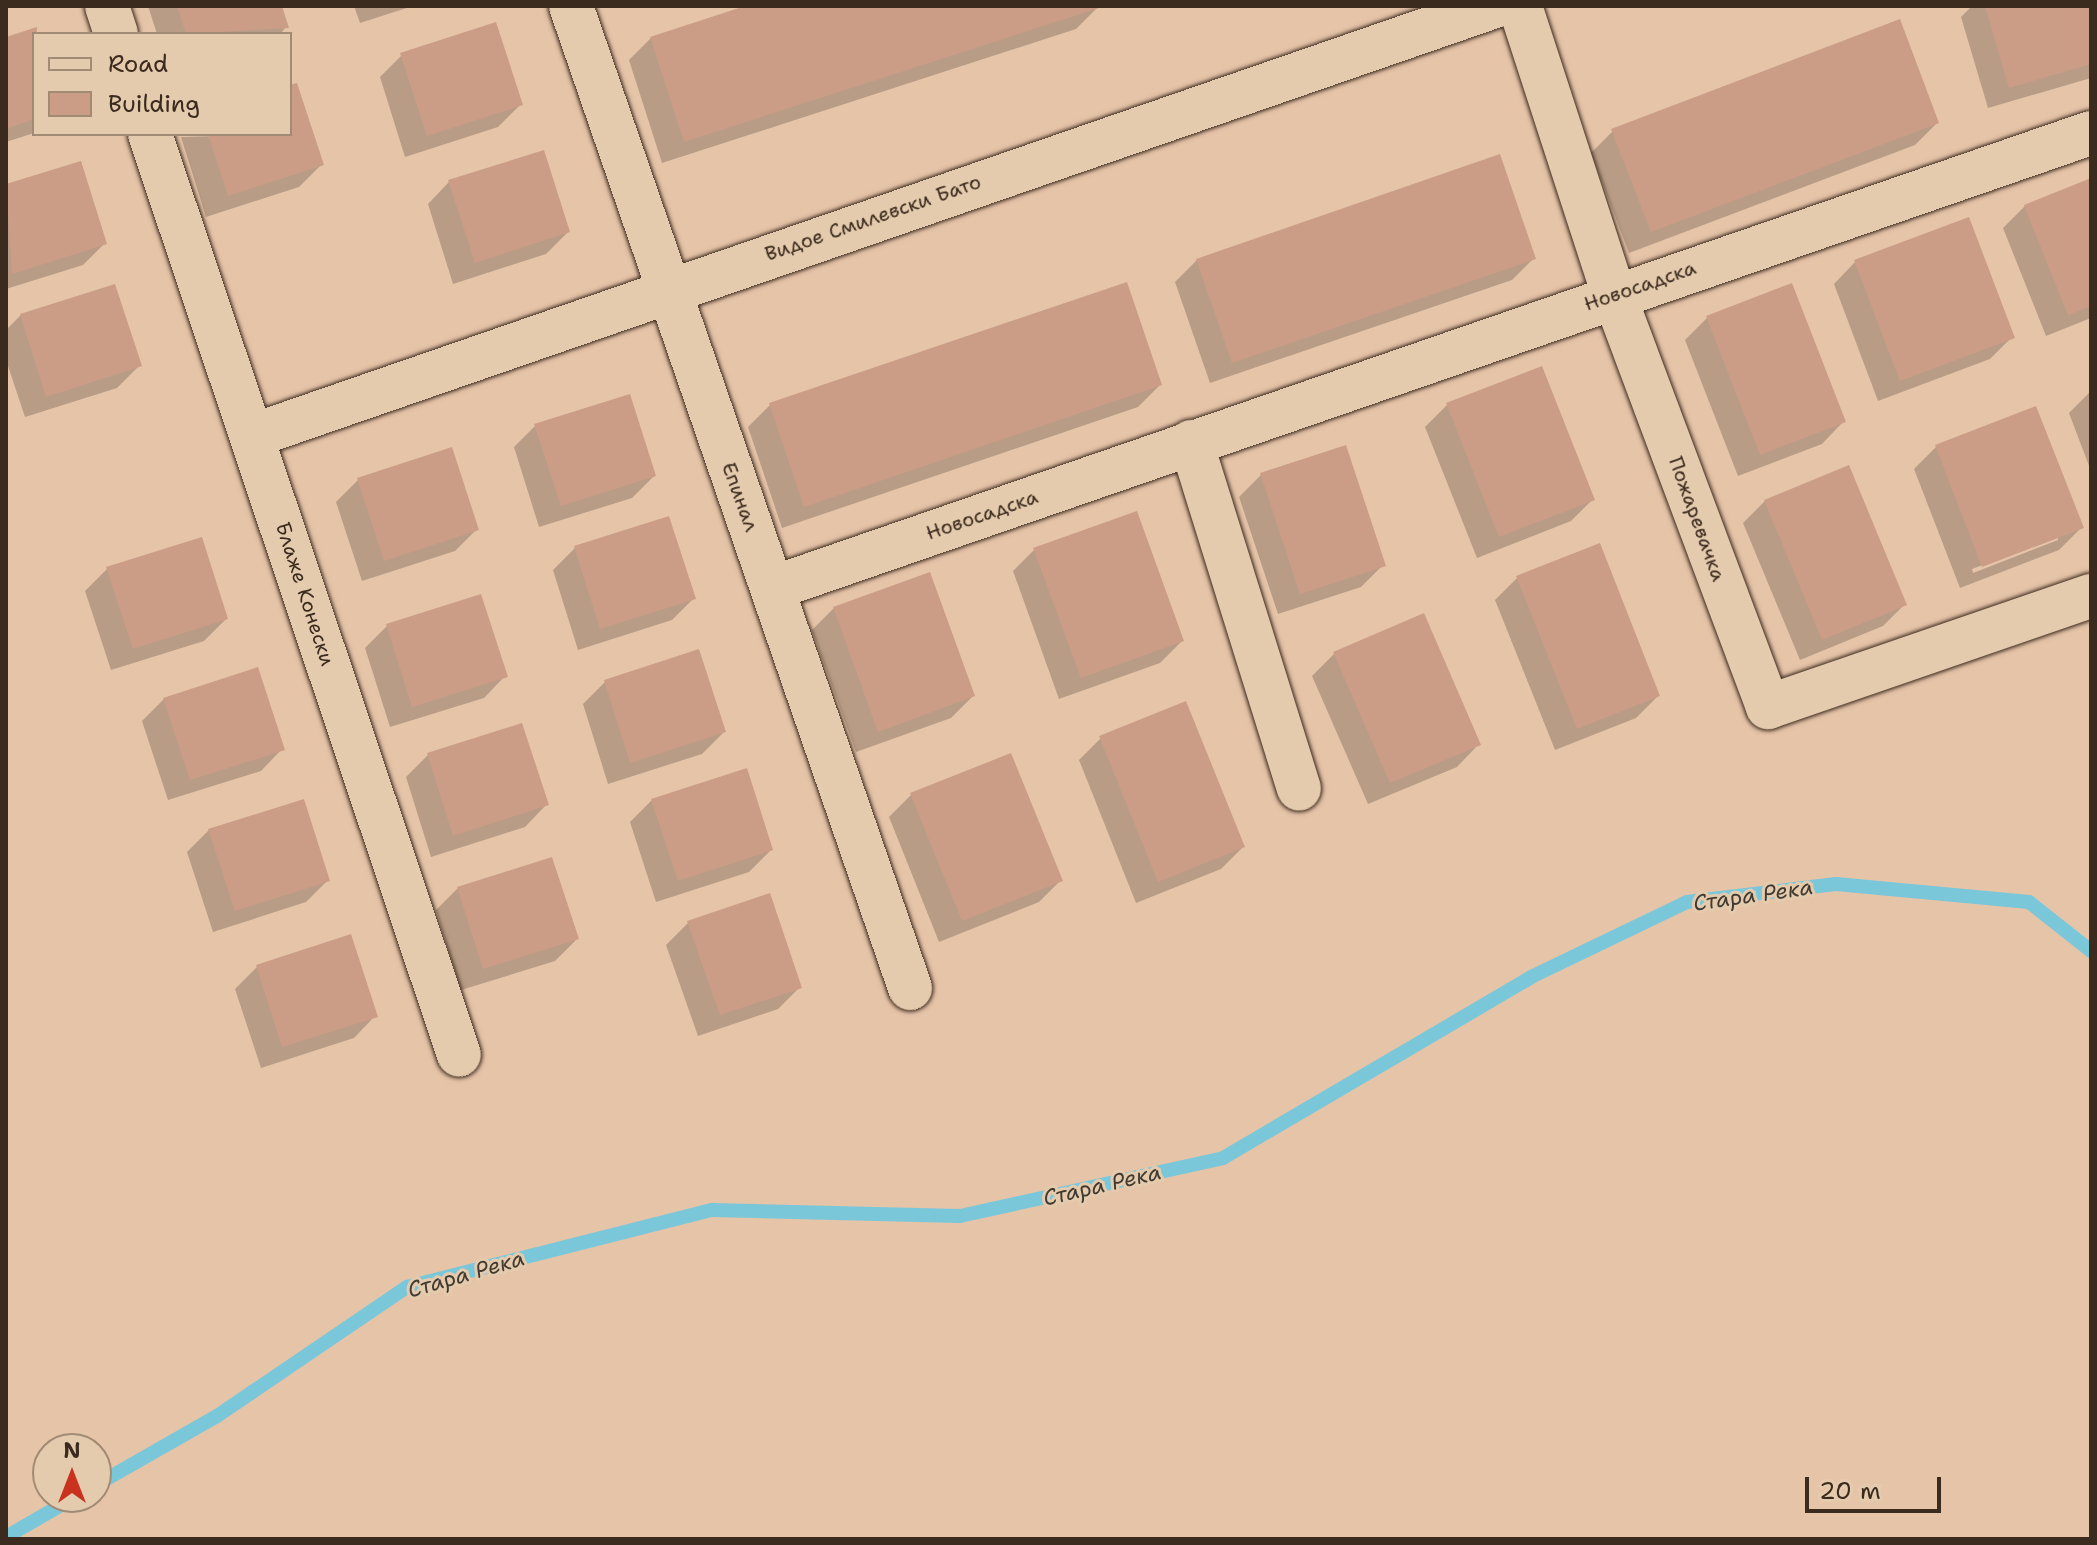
<!DOCTYPE html>
<html>
<head>
<meta charset="utf-8">
<style>
	body { margin:0 }
	#map { position:relative; width:2097px; height:1545px; overflow:hidden; background:#e6c4a8; font-family:"Shantell Sans",sans-serif }
	div>[style] { position:absolute }
	.shadow>* { inset:0; background:#0003 }
	.stream>* { height:14px; margin:-7px; padding:0 7px; transform-origin:7px; border-radius:7px; background:#7bc7da }
	.building>* { inset:0; background:#cb9d87 }
	.roads { filter:drop-shadow(0 0 2px #3b2a1e) drop-shadow(0 0 2px #3b2a1e) }
	.street>* { height:44px; margin:-22px; padding:0 22px; transform-origin:22px; border-radius:22px; background:#e5cbad }
	span { translate:-50% -50%; white-space:nowrap; text-align:center; line-height:1.15; -webkit-text-stroke:6px #e5cbad; paint-order:stroke }
	.street-label { font-size:20px; color:#3b2a1e }
	.water-label { font-size:22px; color:#413a31; font-style:italic }
	.frame { position:absolute; inset:0; border:8px solid #3b2a1e; pointer-events:none }
	.legend { position:absolute; left:32px; top:32px; width:260px; height:104px; box-sizing:border-box; background:#e5cbad; border:2px solid #a18b74; margin:0; padding:10px 14px; list-style:none; font-size:24px; color:#3b2a1e }
	.legend li { display:flex; align-items:center; gap:16px; height:40px }
	.legend b { width:40px; border:2px solid #a18b74 }
	.north { position:absolute; left:32px; top:1433px; width:80px; height:80px; box-sizing:border-box; background:#e5cbad; border:2px solid #a18b74; border-radius:50%; rotate:0deg; font-size:22px; font-weight:700; line-height:32px; text-align:center; color:#3b2a1e }
	.north::after { content:''; display:block; margin:auto; width:28px; height:36px; background:#c8321e; clip-path:polygon(50% 0,100% 100%,50% 72%,0 100%) }
	.scale { position:absolute; left:1805px; top:1477px; width:136px; height:36px; box-sizing:border-box; border:4px solid #3b2a1e; border-top:0; padding-left:10px; font-size:24px; line-height:28px; white-space:nowrap; color:#3b2a1e; -webkit-text-stroke:6px #e5cbad; paint-order:stroke }
</style>
</head>
<body>
<div id="map">
	<div class="shadow">
		<i style="clip-path:polygon(148px 6px,280px 6px,286px 27px,280px 34px,157px 34px)"></i>
		<i style="clip-path:polygon(354px 6px,413px 6px,360px 23px)"></i>
		<i style="clip-path:polygon(751px 6px,1098px 6px,1098px 7px,1076px 29px,662px 163px,629px 60px,651px 38px)"></i>
		<i style="clip-path:polygon(1972px 6px,2091px 6px,2091px 78px,1988px 108px,1961px 17px)"></i>
		<i style="clip-path:polygon(36px 29px,34px 133px,6px 142px,6px 39px)"></i>
		<i style="clip-path:polygon(402px 55px,520px 105px,498px 127px,405px 157px,380px 77px)"></i>
		<i style="clip-path:polygon(290px 88px,321px 165px,299px 187px,206px 217px,181px 137px,290px 134px)"></i>
		<i style="clip-path:polygon(1937px 123px,1915px 145px,1629px 253px,1591px 153px,1613px 131px)"></i>
		<i style="clip-path:polygon(79px 163px,105px 243px,83px 265px,6px 289px,6px 187px)"></i>
		<i style="clip-path:polygon(2091px 181px,2091px 318px,2046px 336px,2003px 228px,2025px 206px)"></i>
		<i style="clip-path:polygon(449px 182px,568px 232px,546px 254px,453px 284px,428px 204px)"></i>
		<i style="clip-path:polygon(1534px 258px,1512px 280px,1210px 383px,1175px 282px,1197px 260px)"></i>
		<i style="clip-path:polygon(1855px 262px,2012px 337px,1990px 359px,1878px 401px,1834px 284px)"></i>
		<i style="clip-path:polygon(21px 315px,139px 366px,117px 388px,25px 417px,6px 360px,6px 330px)"></i>
		<i style="clip-path:polygon(1707px 318px,1843px 422px,1822px 444px,1738px 476px,1685px 340px)"></i>
		<i style="clip-path:polygon(1541px 368px,1593px 499px,1571px 521px,1477px 558px,1425px 427px,1447px 405px)"></i>
		<i style="clip-path:polygon(1160px 385px,1138px 407px,782px 528px,748px 427px,770px 405px)"></i>
		<i style="clip-path:polygon(2091px 391px,2091px 471px,2069px 413px)"></i>
		<i style="clip-path:polygon(536px 425px,654px 476px,632px 498px,539px 527px,514px 447px)"></i>
		<i style="clip-path:polygon(evenodd,1936px 447px,2081px 528px,2059px 550px,1960px 588px,1914px 469px,1936px 447px,2058px 536px,2058px 540px,1973px 573px,1972px 569px,2058px 536px)"></i>
		<i style="clip-path:polygon(1261px 475px,1383px 565px,1361px 587px,1278px 614px,1239px 497px)"></i>
		<i style="clip-path:polygon(358px 480px,477px 529px,455px 551px,362px 581px,336px 502px)"></i>
		<i style="clip-path:polygon(1765px 501px,1904px 605px,1883px 626px,1800px 660px,1743px 523px)"></i>
		<i style="clip-path:polygon(575px 548px,694px 598px,672px 620px,578px 650px,553px 570px)"></i>
		<i style="clip-path:polygon(1034px 550px,1182px 641px,1160px 663px,1059px 699px,1013px 571px)"></i>
		<i style="clip-path:polygon(107px 569px,226px 619px,204px 641px,111px 670px,85px 591px)"></i>
		<i style="clip-path:polygon(1517px 578px,1658px 696px,1636px 718px,1555px 750px,1495px 600px)"></i>
		<i style="clip-path:polygon(834px 608px,973px 696px,951px 718px,856px 752px,812px 630px)"></i>
		<i style="clip-path:polygon(387px 626px,505px 676px,484px 698px,390px 727px,365px 648px)"></i>
		<i style="clip-path:polygon(1334px 654px,1478px 745px,1457px 767px,1368px 804px,1312px 676px)"></i>
		<i style="clip-path:polygon(605px 682px,724px 732px,702px 754px,608px 784px,583px 704px)"></i>
		<i style="clip-path:polygon(164px 699px,282px 749px,261px 771px,168px 800px,142px 721px)"></i>
		<i style="clip-path:polygon(1101px 738px,1243px 847px,1221px 869px,1136px 903px,1079px 760px)"></i>
		<i style="clip-path:polygon(428px 755px,546px 805px,525px 827px,431px 857px,406px 777px)"></i>
		<i style="clip-path:polygon(1009px 755px,1061px 880px,1039px 902px,939px 942px,889px 817px,911px 795px)"></i>
		<i style="clip-path:polygon(652px 800px,771px 850px,749px 872px,656px 902px,630px 822px)"></i>
		<i style="clip-path:polygon(209px 830px,328px 880px,306px 902px,213px 932px,187px 852px)"></i>
		<i style="clip-path:polygon(458px 888px,577px 939px,555px 961px,461px 990px,436px 910px)"></i>
		<i style="clip-path:polygon(688px 923px,800px 987px,778px 1009px,698px 1036px,666px 945px)"></i>
		<i style="clip-path:polygon(257px 967px,375px 1016px,354px 1038px,261px 1068px,235px 989px)"></i>
	</div>
	<div class="stream">
		<i style="left:96px;top:1485px;width:139px;rotate:-29.7deg"></i>
		<i style="left:217px;top:1416px;width:230px;rotate:-34.2deg"></i>
		<i style="left:407px;top:1287px;width:315px;rotate:-14.2deg"></i>
		<i style="left:712px;top:1210px;width:248px;rotate:1.4deg"></i>
		<i style="left:960px;top:1216px;width:269px;rotate:-12.4deg"></i>
		<i style="left:1223px;top:1158px;width:357px;rotate:-30.4deg"></i>
		<i style="left:1531px;top:977px;width:173px;rotate:-25.7deg"></i>
		<i style="left:1687px;top:902px;width:150px;rotate:-6.9deg"></i>
		<i style="left:1836px;top:884px;width:194px;rotate:5.3deg"></i>
		<i style="left:2029px;top:902px;width:79px;rotate:38.3deg"></i>
		<i style="left:6px;top:1537px;width:80px;rotate:-30.1deg"></i>
	</div>
	<div class="building">
		<i style="clip-path:polygon(177px 6px,282px 6px,289px 28px,186px 34px)"></i>
		<i style="clip-path:polygon(745px 6px,1102px 6px,1102px 7px,684px 142px,650px 37px)"></i>
		<i style="clip-path:polygon(1985px 6px,2091px 6px,2091px 64px,2009px 88px)"></i>
		<i style="clip-path:polygon(1900px 19px,1939px 123px,1651px 232px,1611px 129px)"></i>
		<i style="clip-path:polygon(496px 22px,523px 105px,427px 136px,400px 53px)"></i>
		<i style="clip-path:polygon(37px 27px,34px 119px,6px 129px,6px 37px)"></i>
		<i style="clip-path:polygon(297px 83px,324px 165px,228px 196px,208px 134px,290px 134px,290px 85px)"></i>
		<i style="clip-path:polygon(544px 150px,570px 232px,475px 263px,448px 180px)"></i>
		<i style="clip-path:polygon(1500px 154px,1536px 259px,1232px 363px,1196px 259px)"></i>
		<i style="clip-path:polygon(81px 161px,107px 244px,12px 274px,6px 184px)"></i>
		<i style="clip-path:polygon(2091px 178px,2091px 306px,2068px 315px,2024px 205px)"></i>
		<i style="clip-path:polygon(1969px 217px,2015px 338px,1900px 381px,1854px 260px)"></i>
		<i style="clip-path:polygon(1127px 282px,1162px 385px,804px 507px,769px 403px)"></i>
		<i style="clip-path:polygon(1792px 283px,1846px 422px,1760px 455px,1706px 316px)"></i>
		<i style="clip-path:polygon(115px 284px,142px 366px,46px 397px,20px 314px)"></i>
		<i style="clip-path:polygon(1542px 366px,1595px 500px,1499px 537px,1446px 403px)"></i>
		<i style="clip-path:polygon(630px 394px,656px 476px,561px 506px,534px 424px)"></i>
		<i style="clip-path:polygon(2036px 406px,2084px 528px,1982px 567px,1935px 445px)"></i>
		<i style="clip-path:polygon(1346px 445px,1386px 566px,1300px 594px,1260px 473px)"></i>
		<i style="clip-path:polygon(452px 447px,479px 530px,384px 561px,357px 478px)"></i>
		<i style="clip-path:polygon(1849px 465px,1907px 605px,1822px 640px,1764px 500px)"></i>
		<i style="clip-path:polygon(1137px 511px,1184px 641px,1081px 678px,1033px 548px)"></i>
		<i style="clip-path:polygon(669px 516px,696px 599px,600px 629px,574px 546px)"></i>
		<i style="clip-path:polygon(202px 537px,228px 619px,133px 649px,106px 567px)"></i>
		<i style="clip-path:polygon(1600px 543px,1660px 696px,1577px 729px,1516px 576px)"></i>
		<i style="clip-path:polygon(930px 572px,975px 696px,878px 732px,833px 607px)"></i>
		<i style="clip-path:polygon(481px 594px,508px 677px,412px 707px,386px 624px)"></i>
		<i style="clip-path:polygon(1424px 613px,1481px 745px,1390px 783px,1333px 652px)"></i>
		<i style="clip-path:polygon(699px 649px,726px 732px,630px 763px,604px 680px)"></i>
		<i style="clip-path:polygon(258px 667px,285px 750px,190px 780px,163px 698px)"></i>
		<i style="clip-path:polygon(1186px 701px,1245px 847px,1158px 882px,1099px 736px)"></i>
		<i style="clip-path:polygon(522px 723px,549px 805px,453px 836px,427px 753px)"></i>
		<i style="clip-path:polygon(1011px 753px,1063px 881px,962px 921px,910px 793px)"></i>
		<i style="clip-path:polygon(747px 768px,773px 850px,678px 881px,651px 799px)"></i>
		<i style="clip-path:polygon(304px 799px,330px 881px,235px 911px,208px 829px)"></i>
		<i style="clip-path:polygon(552px 857px,579px 939px,483px 969px,457px 887px)"></i>
		<i style="clip-path:polygon(770px 893px,802px 988px,720px 1015px,687px 921px)"></i>
		<i style="clip-path:polygon(351px 934px,378px 1017px,282px 1047px,256px 965px)"></i>
	</div>
	<div class="roads">
		<div class="street">
			<i style="left:107px;top:6px;width:29px;rotate:72deg"></i>
			<i style="left:571px;top:6px;width:1039px;rotate:70.95deg"></i>
			<i style="left:1520px;top:6px;width:304px;rotate:72deg"></i>
			<i style="left:1614px;top:295px;width:440px;rotate:69.5deg"></i>
			<i style="left:1768px;top:707px;width:342px;rotate:-19deg"></i>
			<i style="left:150px;top:134px;width:971px;rotate:71.45deg"></i>
			<i style="left:252px;top:436px;width:1315px;rotate:-19.08deg"></i>
			<i style="left:1191px;top:442px;width:363px;rotate:72.7deg"></i>
			<i style="left:773px;top:588px;width:1394px;rotate:-19.05deg"></i>
		</div>
	</div>
	<div class="street-label">
		<span style="left:873px;top:218px;rotate:-19deg">Видое Смилевски Бато</span>
		<span style="left:1640px;top:286px;rotate:-19deg">Новосадска</span>
		<span style="left:740px;top:497px;rotate:70deg">Епинал</span>
		<span style="left:982px;top:515px;rotate:-19deg">Новосадска</span>
		<span style="left:1697px;top:519px;rotate:70deg">Пожаревачка</span>
		<span style="left:305px;top:594px;rotate:72deg">Блаже Конески</span>
	</div>
	<div class="water-label">
		<span style="left:1753px;top:895px;rotate:-8deg">Стара Река</span>
		<span style="left:1102px;top:1185px;rotate:-13deg">Стара Река</span>
		<span style="left:466px;top:1274px;rotate:-16deg">Стара Река</span>
	</div>
	<div class="frame"></div>
	<ul class="legend">
	<li><b style="height:10px;background:#e5cbad"></b>Road</li>
	<li><b style="height:22px;background:#cb9d87"></b>Building</li>
	</ul>
	<div class="north">N</div>
	<div class="scale">20 m</div>
</div>
</body>
</html>
